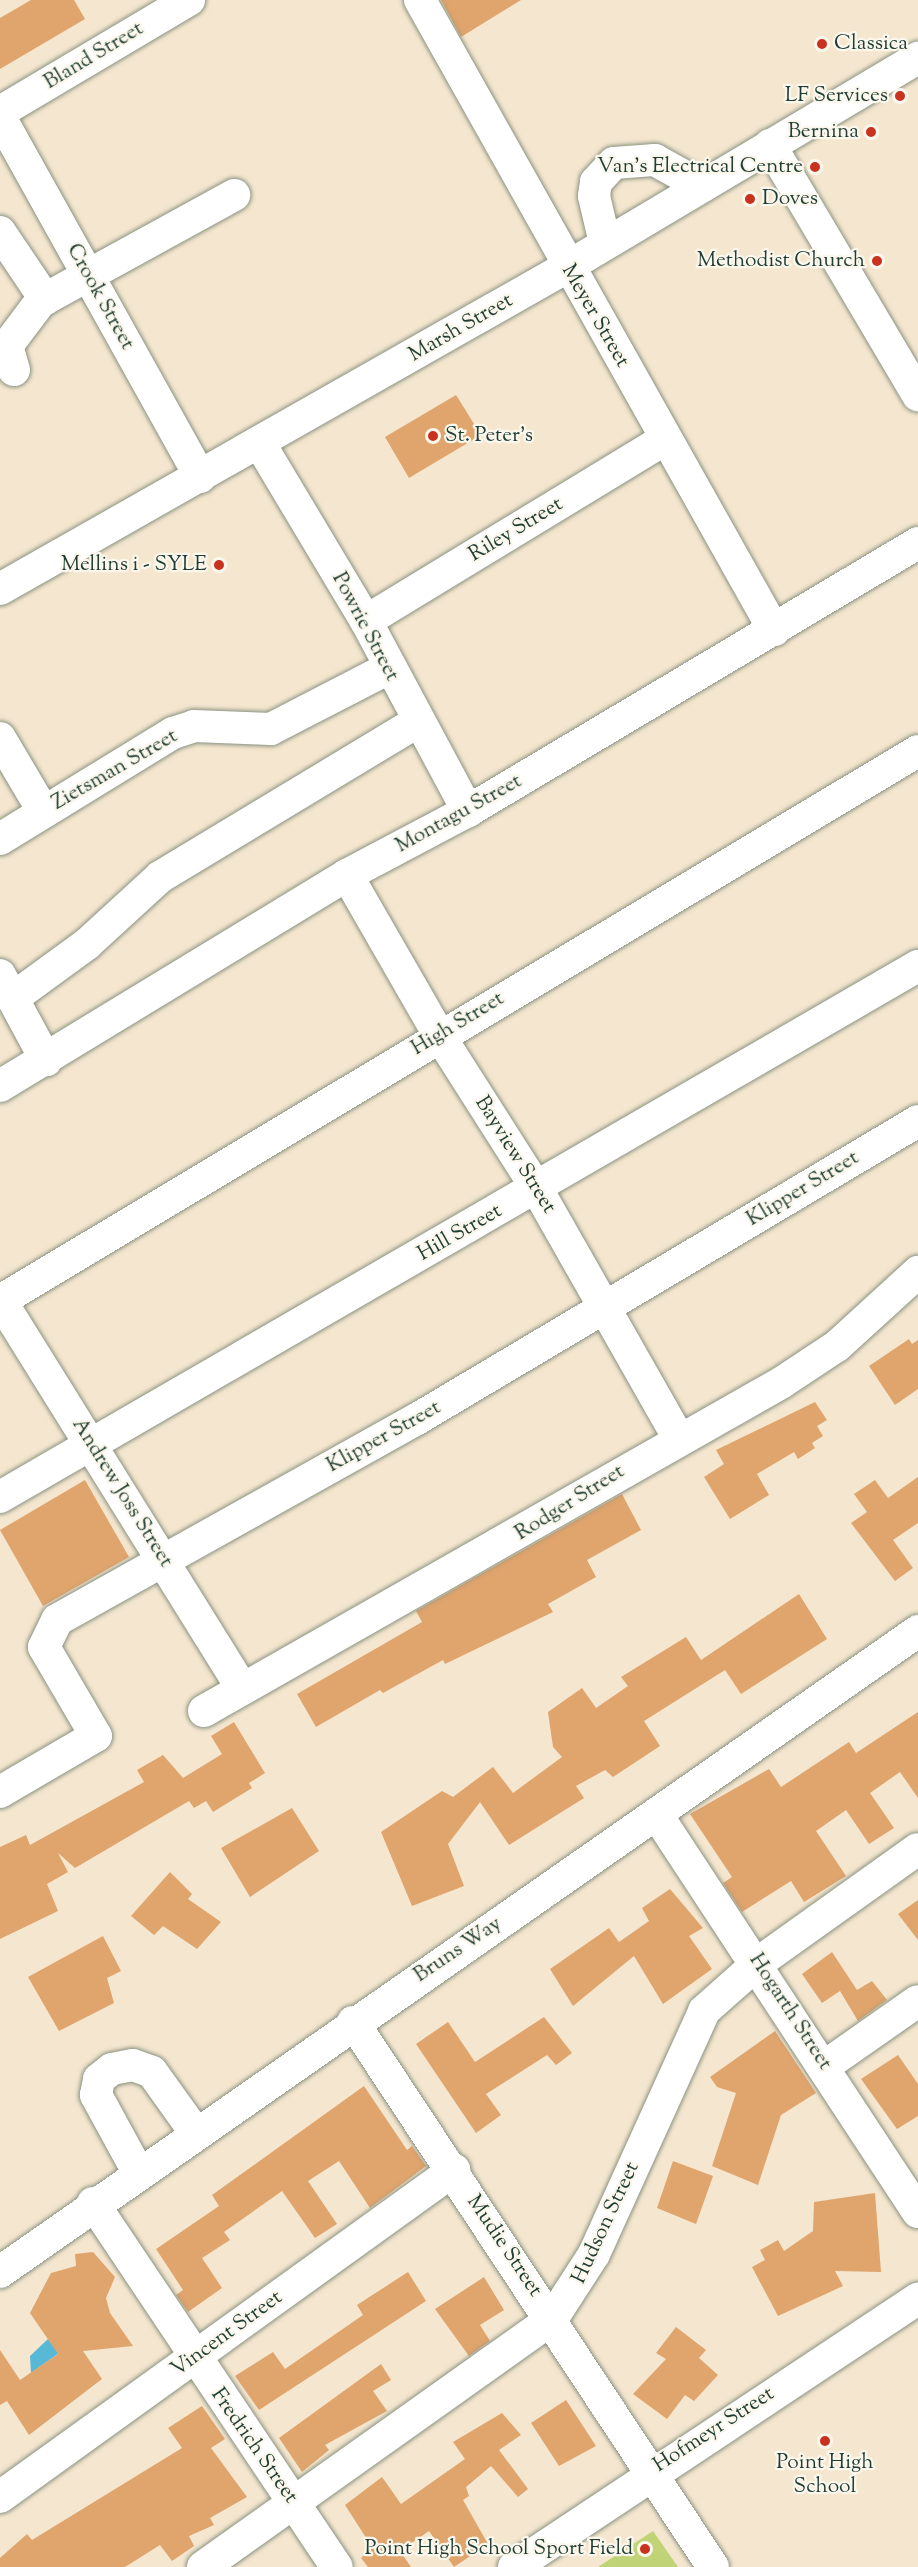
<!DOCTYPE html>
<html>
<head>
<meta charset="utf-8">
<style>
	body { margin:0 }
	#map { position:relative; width:918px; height:2567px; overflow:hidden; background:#f5e7cf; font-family:"Sorts Mill Goudy",serif }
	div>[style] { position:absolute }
	.green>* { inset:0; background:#c0d477 }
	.water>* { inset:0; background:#57b9d6 }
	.building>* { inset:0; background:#e0a46d }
	.roads { filter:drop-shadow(0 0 2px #8a9282) drop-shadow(0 0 2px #8a9282) }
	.minor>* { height:32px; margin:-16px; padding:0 16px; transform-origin:16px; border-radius:16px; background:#fff }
	.dots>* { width:16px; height:16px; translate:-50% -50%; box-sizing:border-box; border:3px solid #fbf7ec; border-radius:50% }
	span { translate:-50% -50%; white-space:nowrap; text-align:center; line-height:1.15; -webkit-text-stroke:4.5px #fbf7ec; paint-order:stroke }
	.poi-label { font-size:21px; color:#1f3d34 }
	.left { translate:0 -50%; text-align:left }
	.right { translate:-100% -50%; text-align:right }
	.street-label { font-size:21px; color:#1f3d34 }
</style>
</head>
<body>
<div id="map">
	<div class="green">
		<i style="clip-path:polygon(653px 2531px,678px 2567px,598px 2567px)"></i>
	</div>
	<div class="water">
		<i style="clip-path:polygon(48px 2339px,59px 2353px,31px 2373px,30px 2356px)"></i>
	</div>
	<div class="building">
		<i style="clip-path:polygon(31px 0,74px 0,85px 19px,0 69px,0 18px)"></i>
		<i style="clip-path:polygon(441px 0,521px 0,461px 37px)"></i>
		<i style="clip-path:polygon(456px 395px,481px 435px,409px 478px,385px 437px)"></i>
		<i style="clip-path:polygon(909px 1339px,912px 1344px,918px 1340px,918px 1389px,895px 1405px,869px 1366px)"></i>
		<i style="clip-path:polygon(815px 1402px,827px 1420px,817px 1426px,823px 1436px,812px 1443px,815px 1448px,798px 1459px,794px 1452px,757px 1474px,769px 1495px,730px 1519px,704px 1477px,724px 1464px,716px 1450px)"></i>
		<i style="clip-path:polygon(918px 1477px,918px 1523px,893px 1540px,913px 1568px,895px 1581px,851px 1523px,867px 1512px,854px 1494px,875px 1480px,888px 1498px)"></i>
		<i style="clip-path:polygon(85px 1480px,129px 1557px,43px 1606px,0 1530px)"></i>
		<i style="clip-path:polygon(622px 1494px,641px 1530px,587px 1560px,596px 1577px,548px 1604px,553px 1612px,445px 1664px,443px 1660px,383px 1693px,380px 1690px,316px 1727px,297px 1694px,422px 1622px,416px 1611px)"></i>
		<i style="clip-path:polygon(799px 1594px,827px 1639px,741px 1694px,725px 1670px,644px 1721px,660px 1746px,613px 1777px,605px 1770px,576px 1786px,584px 1798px,509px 1845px,480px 1802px,448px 1844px,464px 1886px,412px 1906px,381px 1832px,442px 1791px,453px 1797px,493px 1767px,513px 1793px,562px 1757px,553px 1747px,548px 1712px,582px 1688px,596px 1708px,628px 1686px,621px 1677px,686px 1637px,701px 1660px)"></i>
		<i style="clip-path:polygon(918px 1712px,918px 1798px,900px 1772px,870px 1793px,894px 1828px,869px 1844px,846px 1810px,816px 1831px,846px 1876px,804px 1902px,791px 1881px,742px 1912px,723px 1883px,732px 1877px,690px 1814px,769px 1769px,781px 1787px,849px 1742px,856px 1753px)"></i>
		<i style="clip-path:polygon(234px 1722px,265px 1773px,249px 1783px,252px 1788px,213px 1812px,206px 1801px,194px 1808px,189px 1801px,75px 1868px,58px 1853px,68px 1872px,47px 1884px,58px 1911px,0 1939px,0 1847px,26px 1835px,30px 1845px,144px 1782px,137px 1770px,163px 1755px,183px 1778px,222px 1754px,211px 1736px)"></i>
		<i style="clip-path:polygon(292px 1808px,319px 1851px,250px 1897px,221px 1848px)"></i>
		<i style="clip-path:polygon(170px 1872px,192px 1894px,188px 1899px,221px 1922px,197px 1949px,163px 1926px,154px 1935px,131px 1916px)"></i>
		<i style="clip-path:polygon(670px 1889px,703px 1928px,689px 1936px,712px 1969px,663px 2004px,634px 1956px,573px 2006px,550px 1969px,609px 1928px,619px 1942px,649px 1921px,642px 1908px)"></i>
		<i style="clip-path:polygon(918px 1900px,918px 1940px,898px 1914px)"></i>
		<i style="clip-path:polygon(103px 1936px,121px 1971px,107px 1978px,114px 2003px,59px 2031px,28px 1977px)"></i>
		<i style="clip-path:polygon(832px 1952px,857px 1990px,872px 1981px,887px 2000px,858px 2021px,840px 1991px,822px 2003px,802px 1974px)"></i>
		<i style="clip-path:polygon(544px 2017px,572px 2053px,556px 2065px,547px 2055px,486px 2094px,501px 2115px,476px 2133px,416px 2044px,448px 2022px,475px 2062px)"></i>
		<i style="clip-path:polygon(775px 2031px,816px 2093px,781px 2115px,758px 2185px,712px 2166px,736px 2093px,717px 2087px,710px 2077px)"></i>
		<i style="clip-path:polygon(898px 2055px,918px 2084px,918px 2116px,897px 2129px,861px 2079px)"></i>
		<i style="clip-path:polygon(364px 2086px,407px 2150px,412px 2146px,426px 2166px,370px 2208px,339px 2161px,308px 2181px,337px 2224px,315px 2238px,282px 2191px,224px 2232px,230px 2240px,202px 2258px,222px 2288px,188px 2312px,176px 2295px,183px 2290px,156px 2249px,219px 2206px,212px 2195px)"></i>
		<i style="clip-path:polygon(673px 2161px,713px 2176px,696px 2224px,657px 2208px)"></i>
		<i style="clip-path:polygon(875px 2193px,881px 2272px,835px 2271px,843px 2286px,778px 2316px,752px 2267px,765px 2260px,760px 2250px,778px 2240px,784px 2251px,813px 2231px,814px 2202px)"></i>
		<i style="clip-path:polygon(93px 2252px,115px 2277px,106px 2298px,110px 2313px,133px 2346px,83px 2351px,102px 2379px,29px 2435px,7px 2401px,0 2405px,0 2350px,20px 2380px,58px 2354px,30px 2313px,51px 2273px,76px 2266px,75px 2254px)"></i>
		<i style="clip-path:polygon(408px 2272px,426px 2301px,259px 2410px,235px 2376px,273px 2352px,285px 2369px,363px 2315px,357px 2305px)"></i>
		<i style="clip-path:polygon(484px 2277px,504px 2310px,480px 2325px,490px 2341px,469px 2356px,435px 2309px)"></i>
		<i style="clip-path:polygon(676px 2327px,706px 2350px,699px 2358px,718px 2375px,694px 2401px,685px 2395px,667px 2419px,633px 2394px,666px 2359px,656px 2353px)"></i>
		<i style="clip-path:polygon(381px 2364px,391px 2380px,373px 2391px,387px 2411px,325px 2445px,329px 2450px,302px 2472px,279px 2438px)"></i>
		<i style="clip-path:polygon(566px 2400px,596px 2446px,559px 2466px,531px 2423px)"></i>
		<i style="clip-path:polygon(202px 2406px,225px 2439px,211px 2448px,247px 2497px,210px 2518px,214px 2525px,189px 2536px,194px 2546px,172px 2561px,160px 2545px,125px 2567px,0 2567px,0 2558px,27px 2534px,32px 2540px,182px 2448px,168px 2428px)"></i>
		<i style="clip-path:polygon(502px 2413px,521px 2435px,499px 2450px,528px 2489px,518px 2497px,491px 2466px,466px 2487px,469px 2496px,463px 2500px,488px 2544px,454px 2567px,429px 2531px,400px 2551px,411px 2567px,368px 2567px,361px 2558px,372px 2547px,345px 2505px,382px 2477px,401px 2504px,465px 2459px,453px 2442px)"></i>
	</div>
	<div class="roads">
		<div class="minor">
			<i style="left:420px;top:0;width:723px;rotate:60.67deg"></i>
			<i style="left:0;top:112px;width:220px;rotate:-30.7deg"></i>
			<i style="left:0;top:117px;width:412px;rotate:60.9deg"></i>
			<i style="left:770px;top:145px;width:291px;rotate:59.4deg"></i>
			<i style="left:0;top:232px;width:81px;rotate:56.1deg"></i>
			<i style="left:45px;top:299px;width:216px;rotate:-28.8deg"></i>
			<i style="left:605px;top:243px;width:48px;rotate:-103.2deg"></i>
			<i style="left:594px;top:196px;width:14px;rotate:-82deg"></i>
			<i style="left:596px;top:182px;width:26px;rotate:-47deg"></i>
			<i style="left:614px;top:163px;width:41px;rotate:-4.2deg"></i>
			<i style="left:655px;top:160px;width:54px;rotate:29deg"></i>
			<i style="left:14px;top:370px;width:25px;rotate:-106deg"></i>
			<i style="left:7px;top:346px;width:60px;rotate:-53.1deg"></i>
			<i style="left:260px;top:444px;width:206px;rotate:59.1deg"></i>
			<i style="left:366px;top:621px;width:216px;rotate:61.8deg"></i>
			<i style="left:0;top:589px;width:652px;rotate:-29.59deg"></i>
			<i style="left:567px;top:267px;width:409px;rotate:-30.8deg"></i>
			<i style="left:366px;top:621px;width:350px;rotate:-31.3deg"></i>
			<i style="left:0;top:738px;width:85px;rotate:59.5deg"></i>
			<i style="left:0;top:839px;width:203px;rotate:-31.5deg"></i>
			<i style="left:173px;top:733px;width:22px;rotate:-18deg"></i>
			<i style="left:194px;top:726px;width:77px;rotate:2.2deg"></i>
			<i style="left:271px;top:729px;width:131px;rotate:-27.3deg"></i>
			<i style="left:347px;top:875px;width:185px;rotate:60.1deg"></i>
			<i style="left:439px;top:1035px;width:183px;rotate:57.5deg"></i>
			<i style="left:537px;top:1189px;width:285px;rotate:60.4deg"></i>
			<i style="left:0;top:975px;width:97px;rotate:61.6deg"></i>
			<i style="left:13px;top:998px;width:92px;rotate:-36.1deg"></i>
			<i style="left:87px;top:944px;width:99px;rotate:-42.5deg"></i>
			<i style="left:160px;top:877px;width:300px;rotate:-31.1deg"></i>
			<i style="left:0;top:1086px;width:406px;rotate:-31.3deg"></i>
			<i style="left:347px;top:875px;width:137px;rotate:-27.9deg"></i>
			<i style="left:468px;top:811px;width:524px;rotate:-30.78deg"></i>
			<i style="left:0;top:1301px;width:1070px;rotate:-30.93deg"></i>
			<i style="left:1px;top:1301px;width:454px;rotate:58.1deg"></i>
			<i style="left:0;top:1497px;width:1061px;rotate:-30.05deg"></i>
			<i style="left:204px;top:1711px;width:664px;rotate:-29.62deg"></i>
			<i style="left:781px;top:1383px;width:67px;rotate:-33.5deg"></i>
			<i style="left:837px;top:1346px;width:110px;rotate:-42.4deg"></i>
			<i style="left:0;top:1792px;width:111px;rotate:-30.3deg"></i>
			<i style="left:96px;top:1736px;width:103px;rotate:-120.3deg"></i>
			<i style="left:44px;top:1647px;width:30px;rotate:-64deg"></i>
			<i style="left:57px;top:1620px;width:412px;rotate:-29.2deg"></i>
			<i style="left:417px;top:1419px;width:583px;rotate:-30.74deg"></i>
			<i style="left:657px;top:1815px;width:475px;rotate:56.7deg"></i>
			<i style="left:353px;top:2022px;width:653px;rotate:56.55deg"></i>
			<i style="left:825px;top:2066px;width:113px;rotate:-35deg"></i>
			<i style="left:138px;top:2172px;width:88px;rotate:-118.6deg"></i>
			<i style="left:96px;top:2095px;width:16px;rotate:-79deg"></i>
			<i style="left:99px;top:2079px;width:16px;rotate:-38deg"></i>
			<i style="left:112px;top:2069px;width:21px;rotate:-11deg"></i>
			<i style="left:133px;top:2065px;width:20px;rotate:20deg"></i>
			<i style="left:152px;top:2072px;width:74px;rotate:54.4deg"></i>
			<i style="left:93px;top:2203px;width:438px;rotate:56.2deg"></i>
			<i style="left:0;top:2272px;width:1120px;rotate:-34.92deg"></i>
			<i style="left:0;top:2497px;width:560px;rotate:-35.76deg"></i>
			<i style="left:203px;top:2567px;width:428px;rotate:-35.4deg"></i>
			<i style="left:552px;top:2319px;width:77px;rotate:-57.1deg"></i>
			<i style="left:594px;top:2254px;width:267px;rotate:-65.6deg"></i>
			<i style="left:704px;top:2011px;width:72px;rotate:-41.6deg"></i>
			<i style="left:758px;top:1963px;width:196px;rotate:-35.5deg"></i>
			<i style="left:514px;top:2567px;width:485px;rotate:-33.6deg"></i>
		</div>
	</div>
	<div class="dots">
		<i style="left:822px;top:44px;background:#c8321e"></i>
		<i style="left:900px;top:96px;background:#c8321e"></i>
		<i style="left:871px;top:132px;background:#c8321e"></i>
		<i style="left:815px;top:167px;background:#c8321e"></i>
		<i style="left:750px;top:199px;background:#c8321e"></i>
		<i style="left:877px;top:261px;background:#c8321e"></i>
		<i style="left:433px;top:436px;background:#c8321e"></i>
		<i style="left:219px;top:565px;background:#c8321e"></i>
		<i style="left:825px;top:2441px;background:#c8321e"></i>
		<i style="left:645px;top:2549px;background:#c8321e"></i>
	</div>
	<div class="poi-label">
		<span class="left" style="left:834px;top:44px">Classica</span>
		<span class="right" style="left:888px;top:96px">LF Services</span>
		<span class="right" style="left:859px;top:132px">Bernina</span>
		<span class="right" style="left:803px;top:167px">Van's Electrical Centre</span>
		<span class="left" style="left:762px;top:199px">Doves</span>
		<span class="right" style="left:865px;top:261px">Methodist Church</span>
		<span class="left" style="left:445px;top:436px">St. Peter's</span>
		<span class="right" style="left:207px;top:565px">Mellins i - SYLE</span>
		<span style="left:825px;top:2475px">Point High<br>School</span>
		<span class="right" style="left:633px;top:2549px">Point High School Sport Field</span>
	</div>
	<div class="street-label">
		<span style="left:94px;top:56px;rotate:-31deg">Bland Street</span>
		<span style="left:100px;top:297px;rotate:61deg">Crook Street</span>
		<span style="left:595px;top:316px;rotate:60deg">Meyer Street</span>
		<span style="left:461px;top:328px;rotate:-30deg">Marsh Street</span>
		<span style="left:516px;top:530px;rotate:-31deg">Riley Street</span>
		<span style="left:365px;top:627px;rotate:62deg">Powrie Street</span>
		<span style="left:115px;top:770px;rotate:-30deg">Zietsman Street</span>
		<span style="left:459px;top:814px;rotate:-29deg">Montagu Street</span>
		<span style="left:458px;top:1024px;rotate:-31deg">High Street</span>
		<span style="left:515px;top:1155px;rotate:58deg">Bayview Street</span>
		<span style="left:803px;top:1189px;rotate:-31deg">Klipper Street</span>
		<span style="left:460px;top:1233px;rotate:-30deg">Hill Street</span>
		<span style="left:384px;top:1437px;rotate:-29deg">Klipper Street</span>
		<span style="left:122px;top:1493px;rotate:58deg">Andrew Joss Street</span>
		<span style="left:570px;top:1503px;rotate:-32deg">Rodger Street</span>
		<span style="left:458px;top:1950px;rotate:-34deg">Bruns Way</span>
		<span style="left:790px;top:2012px;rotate:57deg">Hogarth Street</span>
		<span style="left:606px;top:2223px;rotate:-65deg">Hudson Street</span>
		<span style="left:504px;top:2246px;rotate:56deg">Mudie Street</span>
		<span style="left:227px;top:2334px;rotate:-36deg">Vincent Street</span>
		<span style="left:714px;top:2430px;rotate:-33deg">Hofmeyr Street</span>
		<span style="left:254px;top:2446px;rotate:55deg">Fredrich Street</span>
	</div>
</div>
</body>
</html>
